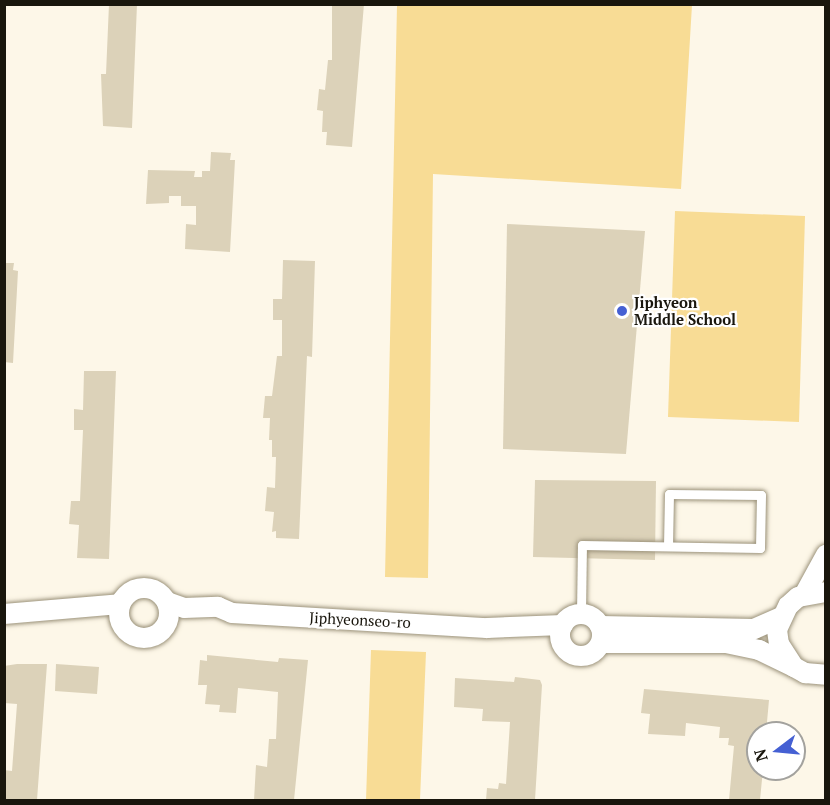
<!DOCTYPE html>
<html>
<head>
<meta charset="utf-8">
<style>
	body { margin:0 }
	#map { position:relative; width:830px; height:805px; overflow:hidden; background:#fdf7e8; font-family:"PT Serif",serif }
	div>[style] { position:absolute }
	.green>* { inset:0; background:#f8dc95 }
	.building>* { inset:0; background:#dcd2b9 }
	.roads { filter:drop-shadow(0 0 2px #9b927a) drop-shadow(0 0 2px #9b927a) }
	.service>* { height:9px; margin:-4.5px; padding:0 4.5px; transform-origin:4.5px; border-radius:4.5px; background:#fff }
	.minor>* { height:20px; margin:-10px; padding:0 10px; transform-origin:10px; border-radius:10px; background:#fff }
	.minor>.ring { margin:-10px; padding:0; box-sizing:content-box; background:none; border:20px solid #fff; border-radius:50% }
	.dots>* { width:16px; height:16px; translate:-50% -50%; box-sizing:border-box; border:3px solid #fff; border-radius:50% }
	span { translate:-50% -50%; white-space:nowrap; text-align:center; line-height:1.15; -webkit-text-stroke:4.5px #fff; paint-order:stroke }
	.poi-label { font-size:15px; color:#19160d; font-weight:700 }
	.left { translate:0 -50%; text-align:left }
	.street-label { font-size:15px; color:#19160d }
	.frame { position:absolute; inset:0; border:6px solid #19160d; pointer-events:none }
	.north { position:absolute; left:746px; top:721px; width:60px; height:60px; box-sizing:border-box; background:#fff; border:2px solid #a3a29e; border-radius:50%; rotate:254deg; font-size:16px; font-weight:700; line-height:24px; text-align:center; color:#19160d }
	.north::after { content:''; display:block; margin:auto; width:21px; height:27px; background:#4560d3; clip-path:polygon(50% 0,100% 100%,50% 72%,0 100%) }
</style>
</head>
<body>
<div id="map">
	<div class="green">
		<i style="clip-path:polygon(397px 5px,692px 5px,681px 189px,433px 174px,428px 578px,385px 577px)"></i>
		<i style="clip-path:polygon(675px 211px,805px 216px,799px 422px,668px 417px)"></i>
		<i style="clip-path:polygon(371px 650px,426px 652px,420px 800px,366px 800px)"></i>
	</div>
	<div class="building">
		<i style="clip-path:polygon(109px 4px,137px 4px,132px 128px,103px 126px,101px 74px,106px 74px)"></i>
		<i style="clip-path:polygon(332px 4px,364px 4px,352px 147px,326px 145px,327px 132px,322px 132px,323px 111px,317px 110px,319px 89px,325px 90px,328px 60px,332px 60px)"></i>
		<i style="clip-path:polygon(211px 152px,231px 153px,230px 160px,235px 160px,230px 252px,185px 249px,186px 224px,196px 225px,196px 206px,181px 206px,181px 196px,169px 196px,169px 203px,146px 204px,148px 170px,195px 171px,194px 177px,202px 177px,202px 171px,210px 171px)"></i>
		<i style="clip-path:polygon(507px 224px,645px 231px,626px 454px,503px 449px)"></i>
		<i style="clip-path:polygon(283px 260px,315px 261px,312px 357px,307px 356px,299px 539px,276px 538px,276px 531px,272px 532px,274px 512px,265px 511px,267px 487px,275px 488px,276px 457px,272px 457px,272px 440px,269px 440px,270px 418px,263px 418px,265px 396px,272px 396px,277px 356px,282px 356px,282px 320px,273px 320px,273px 299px,282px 299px)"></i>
		<i style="clip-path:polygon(4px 263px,14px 263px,13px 270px,18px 271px,13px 363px,4px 362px)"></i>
		<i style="clip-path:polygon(84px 371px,116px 371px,109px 559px,77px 558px,79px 525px,69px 524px,71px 501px,80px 501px,83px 430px,74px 430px,74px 409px,83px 410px)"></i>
		<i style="clip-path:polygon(535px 480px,656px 481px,655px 560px,533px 557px)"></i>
		<i style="clip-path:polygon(207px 655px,278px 662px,279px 658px,308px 660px,294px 800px,254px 800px,256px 765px,267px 767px,269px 739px,276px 739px,278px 692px,238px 688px,236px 713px,219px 712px,220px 705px,205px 704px,207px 685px,198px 685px,200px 660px,207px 661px)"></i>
		<i style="clip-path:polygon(17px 664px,47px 664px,37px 800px,4px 800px,4px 770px,12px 771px,17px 704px,4px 703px,4px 666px)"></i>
		<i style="clip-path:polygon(56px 664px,99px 667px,97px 694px,55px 691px)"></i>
		<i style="clip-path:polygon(515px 677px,540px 680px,542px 685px,535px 800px,486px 800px,487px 788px,498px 789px,499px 783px,506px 784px,510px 722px,482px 721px,483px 709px,454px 707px,455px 678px,514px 682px)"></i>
		<i style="clip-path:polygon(644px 689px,769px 700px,766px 733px,758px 733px,758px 769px,763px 769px,760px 800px,729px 800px,734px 746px,728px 745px,729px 738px,719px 738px,720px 727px,686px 723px,685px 736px,648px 734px,650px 714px,641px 713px)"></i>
	</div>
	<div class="roads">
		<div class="service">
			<i style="left:581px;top:614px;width:69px;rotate:-89.2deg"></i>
			<i style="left:582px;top:545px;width:178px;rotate:1deg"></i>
			<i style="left:760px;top:548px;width:53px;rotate:-88.9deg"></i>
			<i style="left:761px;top:495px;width:92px;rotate:-179.4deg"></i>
			<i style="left:669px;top:494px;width:52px;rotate:91.1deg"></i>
		</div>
		<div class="minor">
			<i class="ring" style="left:119px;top:588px;width:30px;height:30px"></i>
			<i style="left:826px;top:592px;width:28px;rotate:170deg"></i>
			<i style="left:798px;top:597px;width:13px;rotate:138deg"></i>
			<i style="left:788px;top:606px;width:26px;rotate:115deg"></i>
			<i style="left:777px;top:630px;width:14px;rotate:82deg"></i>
			<i style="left:779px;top:644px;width:27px;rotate:57deg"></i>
			<i style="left:794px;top:667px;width:13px;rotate:29deg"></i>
			<i style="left:805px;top:673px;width:21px;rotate:5deg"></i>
			<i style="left:804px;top:595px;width:46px;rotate:-61.2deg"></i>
			<i style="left:167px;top:602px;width:18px;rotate:19deg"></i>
			<i style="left:184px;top:608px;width:34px;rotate:-2deg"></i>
			<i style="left:218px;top:607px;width:15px;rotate:23deg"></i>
			<i style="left:232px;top:613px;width:255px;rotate:3.4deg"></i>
			<i style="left:487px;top:628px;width:76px;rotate:-2.3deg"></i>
			<i style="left:4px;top:614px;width:116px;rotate:-4.9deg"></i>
			<i class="ring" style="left:560px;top:614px;width:22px;height:22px"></i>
			<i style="left:600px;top:626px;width:154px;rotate:1.1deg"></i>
			<i style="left:754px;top:629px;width:30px;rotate:-24deg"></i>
			<i style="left:601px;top:643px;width:125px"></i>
			<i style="left:726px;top:643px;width:34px;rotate:12deg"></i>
			<i style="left:759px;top:650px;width:39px;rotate:26deg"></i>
		</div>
	</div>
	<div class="dots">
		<i style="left:622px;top:311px;background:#4560d3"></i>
	</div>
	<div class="poi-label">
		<span class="left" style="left:634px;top:311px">Jiphyeon<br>Middle School</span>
	</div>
	<div class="street-label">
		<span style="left:360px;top:620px;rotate:3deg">Jiphyeonseo-ro</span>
	</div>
	<div class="frame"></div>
	<div class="north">N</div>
</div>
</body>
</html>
